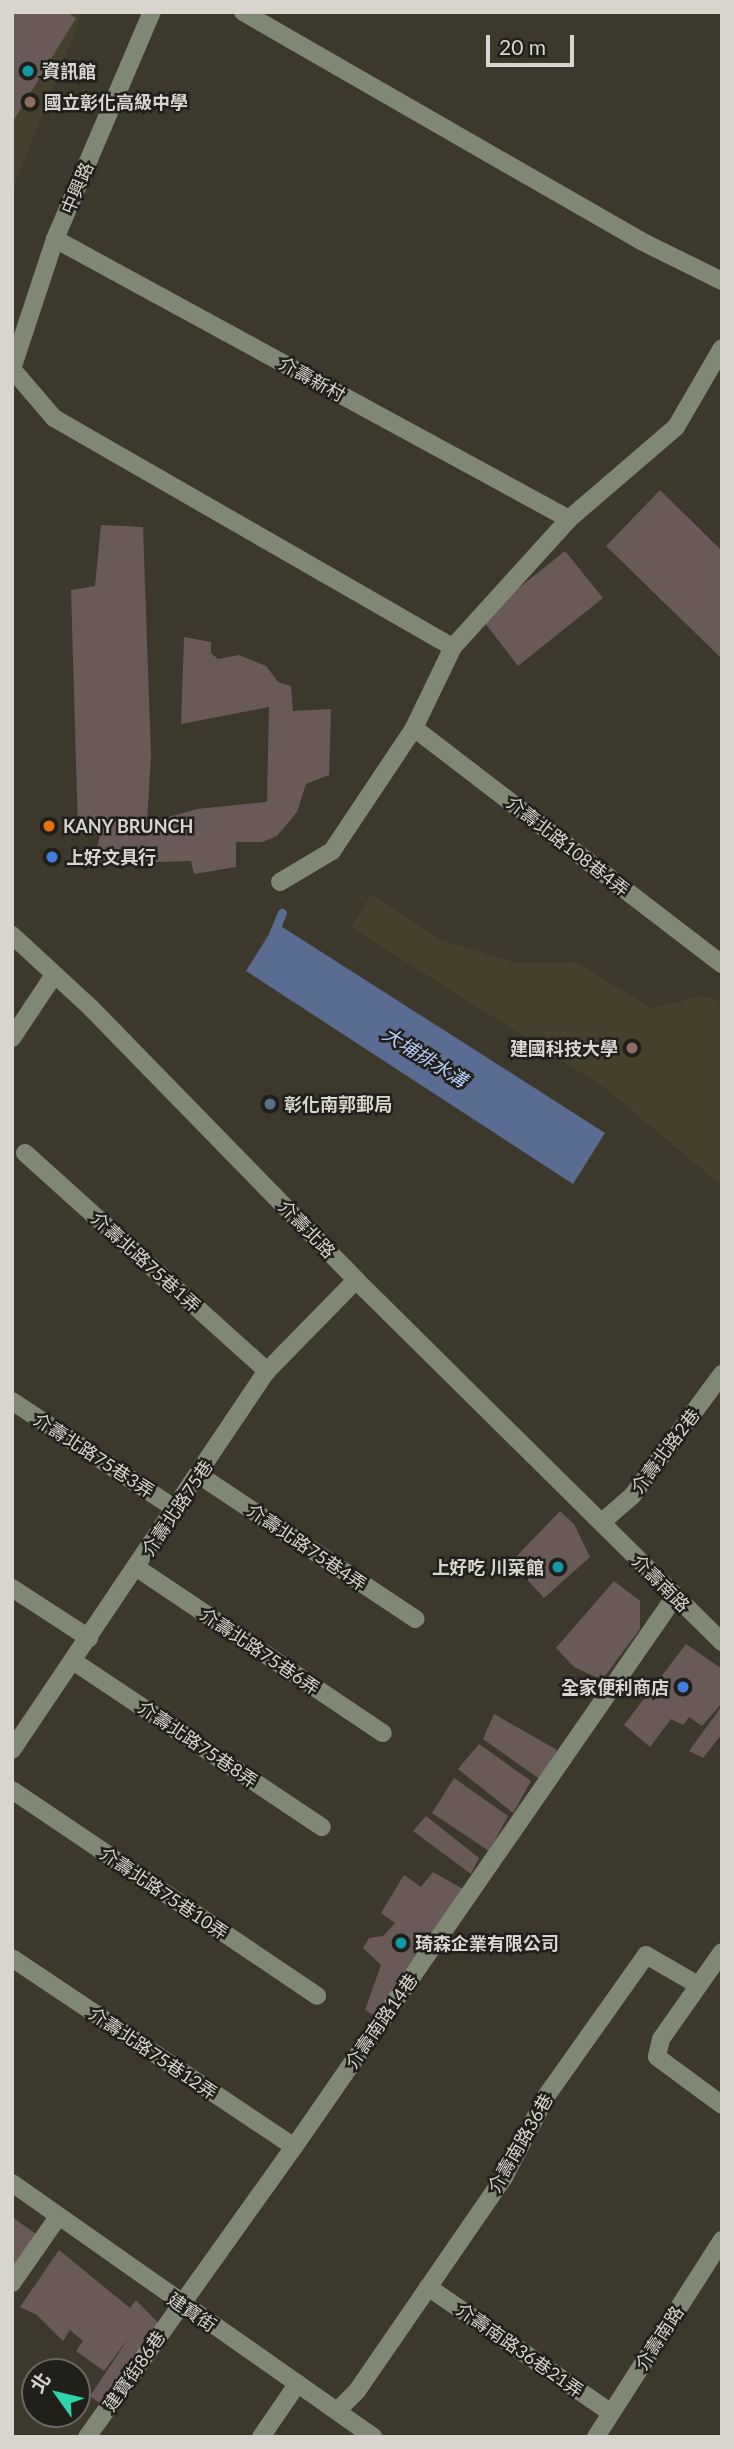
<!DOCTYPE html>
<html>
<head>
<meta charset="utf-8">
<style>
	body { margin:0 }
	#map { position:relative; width:734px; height:2449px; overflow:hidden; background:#3c382c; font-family:Lato,"Noto Sans TC",sans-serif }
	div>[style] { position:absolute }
	.built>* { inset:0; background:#453f2d }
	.water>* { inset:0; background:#5b6c92 }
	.stream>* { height:9px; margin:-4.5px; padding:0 4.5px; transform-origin:4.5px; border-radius:4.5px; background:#5b6c92 }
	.building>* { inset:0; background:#695a58 }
	.minor>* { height:18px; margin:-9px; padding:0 9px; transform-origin:9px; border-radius:9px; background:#818775 }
	.dots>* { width:19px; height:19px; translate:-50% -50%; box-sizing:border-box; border:4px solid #211f1a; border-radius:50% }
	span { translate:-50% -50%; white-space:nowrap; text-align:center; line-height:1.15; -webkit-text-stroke:5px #211f1a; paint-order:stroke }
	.poi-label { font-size:18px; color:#d8d5ce; font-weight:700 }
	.left { translate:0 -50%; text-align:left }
	.right { translate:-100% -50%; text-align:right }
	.street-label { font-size:18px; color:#d8d5ce }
	.water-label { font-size:19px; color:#b4cbfd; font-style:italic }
	.frame { position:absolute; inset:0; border:14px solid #d8d5ce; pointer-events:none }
	.north { position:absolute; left:21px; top:2358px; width:70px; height:70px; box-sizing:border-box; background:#211f1a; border:2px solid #6a6862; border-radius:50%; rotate:304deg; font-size:19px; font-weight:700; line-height:28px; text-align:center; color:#d8d5ce }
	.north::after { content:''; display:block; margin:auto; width:24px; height:32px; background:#2fd4aa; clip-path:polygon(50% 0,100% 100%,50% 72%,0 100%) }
	.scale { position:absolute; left:486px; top:35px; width:88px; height:32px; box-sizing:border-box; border:4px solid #d8d5ce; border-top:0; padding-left:9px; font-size:21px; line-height:24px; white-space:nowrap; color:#d8d5ce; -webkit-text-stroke:5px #211f1a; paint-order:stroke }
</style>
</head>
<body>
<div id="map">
	<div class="built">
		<i style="clip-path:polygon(12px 12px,83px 12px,12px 192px)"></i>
		<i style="clip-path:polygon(371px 894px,441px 940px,517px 963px,575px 962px,651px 1008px,702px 996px,722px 1002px,722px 1186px,605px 1088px,351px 927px)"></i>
	</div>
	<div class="water">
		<i style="clip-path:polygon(276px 923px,605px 1133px,573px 1184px,246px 971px)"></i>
	</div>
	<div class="stream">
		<i style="left:273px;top:934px;width:23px;rotate:-67deg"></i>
	</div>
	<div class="building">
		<i style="clip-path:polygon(12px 12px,66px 12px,76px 18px,12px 123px)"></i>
		<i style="clip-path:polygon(660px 490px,722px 551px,722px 659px,606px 546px)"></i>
		<i style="clip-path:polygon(101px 525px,143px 527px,151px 756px,147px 823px,197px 809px,267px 802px,269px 707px,181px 724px,184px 637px,211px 642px,211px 653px,218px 659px,239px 655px,266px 666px,278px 682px,291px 686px,293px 711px,331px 709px,329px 775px,306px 784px,297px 812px,277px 836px,262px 842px,236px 842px,236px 867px,194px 874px,191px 861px,94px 864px,100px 834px,78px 831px,71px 590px,95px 586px)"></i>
		<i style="clip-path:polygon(565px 551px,603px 598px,518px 666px,481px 618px)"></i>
		<i style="clip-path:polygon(560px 1511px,574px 1524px,590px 1557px,544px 1598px,511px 1562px)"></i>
		<i style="clip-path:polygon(614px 1581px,640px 1601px,640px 1629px,602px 1680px,574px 1667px,556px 1648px)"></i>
		<i style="clip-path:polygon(686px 1644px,722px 1669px,722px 1703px,702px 1726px,689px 1717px,683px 1725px,671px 1719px,650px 1747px,624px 1725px)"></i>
		<i style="clip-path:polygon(722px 1706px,722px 1734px,703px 1758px,689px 1751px)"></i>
		<i style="clip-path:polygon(494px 1714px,557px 1750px,541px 1780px,483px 1739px)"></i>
		<i style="clip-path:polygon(479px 1744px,531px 1781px,513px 1813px,458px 1769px)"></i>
		<i style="clip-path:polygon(454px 1778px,508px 1816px,489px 1851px,432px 1813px)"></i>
		<i style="clip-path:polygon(426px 1816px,479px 1858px,471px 1874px,413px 1831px)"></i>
		<i style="clip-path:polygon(433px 1872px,470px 1893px,382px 2021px,365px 2010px,381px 1965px,363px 1948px,369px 1938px,383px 1936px,395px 1923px,381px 1913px,404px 1875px,421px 1887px)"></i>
		<i style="clip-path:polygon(12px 2217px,43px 2239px,12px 2283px)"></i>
		<i style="clip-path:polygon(59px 2250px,130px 2308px,136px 2300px,164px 2329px,108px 2409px,90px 2396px,130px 2336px,104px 2371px,76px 2351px,83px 2341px,70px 2330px,63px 2341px,37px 2315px,20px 2307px)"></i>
	</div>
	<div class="minor">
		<i style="left:243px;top:12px;width:459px;rotate:29.9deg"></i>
		<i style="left:641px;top:241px;width:90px;rotate:26.3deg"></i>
		<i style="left:55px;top:239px;width:585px;rotate:28.58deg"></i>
		<i style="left:12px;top:369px;width:65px;rotate:49.4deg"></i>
		<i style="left:54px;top:418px;width:460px;rotate:29.9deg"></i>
		<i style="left:12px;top:369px;width:137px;rotate:-71.7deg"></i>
		<i style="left:55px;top:239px;width:247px;rotate:-66.9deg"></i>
		<i style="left:414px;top:728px;width:388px;rotate:37.5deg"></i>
		<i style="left:280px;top:882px;width:61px;rotate:-30.8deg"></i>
		<i style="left:332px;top:851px;width:148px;rotate:-56.3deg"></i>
		<i style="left:414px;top:728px;width:90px;rotate:-64.3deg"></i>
		<i style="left:453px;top:647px;width:173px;rotate:-47.8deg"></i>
		<i style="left:569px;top:519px;width:141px;rotate:-40.7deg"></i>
		<i style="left:676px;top:427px;width:91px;rotate:-59.8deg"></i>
		<i style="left:12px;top:935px;width:108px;rotate:42.7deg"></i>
		<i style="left:91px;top:1008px;width:380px;rotate:45.7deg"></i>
		<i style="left:356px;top:1280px;width:515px;rotate:44.69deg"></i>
		<i style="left:12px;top:1038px;width:76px;rotate:-56.3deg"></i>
		<i style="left:25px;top:1153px;width:326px;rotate:42deg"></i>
		<i style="left:12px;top:1401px;width:196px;rotate:33.4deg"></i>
		<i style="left:199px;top:1475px;width:260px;rotate:33.6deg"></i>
		<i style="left:602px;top:1522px;width:40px;rotate:-41deg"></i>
		<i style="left:632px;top:1496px;width:152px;rotate:-53.6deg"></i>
		<i style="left:137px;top:1568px;width:296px;rotate:33.9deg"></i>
		<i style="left:12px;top:1588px;width:92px;rotate:33deg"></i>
		<i style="left:73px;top:1661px;width:299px;rotate:33.7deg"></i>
		<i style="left:12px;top:1750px;width:457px;rotate:-56.1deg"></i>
		<i style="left:267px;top:1371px;width:127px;rotate:-45.6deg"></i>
		<i style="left:12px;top:1790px;width:368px;rotate:34deg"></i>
		<i style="left:722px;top:1952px;width:106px;rotate:125deg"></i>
		<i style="left:661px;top:2039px;width:18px;rotate:103deg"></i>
		<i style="left:657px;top:2057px;width:81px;rotate:36.4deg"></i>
		<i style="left:12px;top:1958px;width:339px;rotate:33.8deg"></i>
		<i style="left:12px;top:2183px;width:442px;rotate:35.1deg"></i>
		<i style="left:12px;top:2283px;width:80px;rotate:-55.1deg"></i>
		<i style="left:428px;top:2287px;width:222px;rotate:34.5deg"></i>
		<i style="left:337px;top:2411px;width:28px;rotate:-45deg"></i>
		<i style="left:357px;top:2391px;width:260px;rotate:-55.5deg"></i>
		<i style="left:504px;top:2177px;width:93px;rotate:-62.3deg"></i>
		<i style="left:547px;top:2095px;width:171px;rotate:-54.7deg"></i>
		<i style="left:646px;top:1955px;width:58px;rotate:30.1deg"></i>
		<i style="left:87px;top:2437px;width:356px;rotate:-54.5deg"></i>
		<i style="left:294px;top:2147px;width:668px;rotate:-55.31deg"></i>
		<i style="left:261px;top:2437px;width:65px;rotate:-55.6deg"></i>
		<i style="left:596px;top:2437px;width:234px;rotate:-57.4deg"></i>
	</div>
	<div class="dots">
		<i style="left:28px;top:71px;background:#0f9aa8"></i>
		<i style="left:30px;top:102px;background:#8d6e63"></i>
		<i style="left:49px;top:826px;background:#e8710a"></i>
		<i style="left:52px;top:857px;background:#3f7fe0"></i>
		<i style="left:632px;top:1048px;background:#8d6e63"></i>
		<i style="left:270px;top:1104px;background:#5c6f8a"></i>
		<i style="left:558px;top:1567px;background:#0f9aa8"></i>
		<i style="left:683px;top:1687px;background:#3f7fe0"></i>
		<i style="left:401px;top:1943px;background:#0f9aa8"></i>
	</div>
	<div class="poi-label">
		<span class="left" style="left:42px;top:71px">資訊館</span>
		<span class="left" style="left:44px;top:102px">國立彰化高級中學</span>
		<span class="left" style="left:63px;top:826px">KANY BRUNCH</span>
		<span class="left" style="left:66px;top:857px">上好文具行</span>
		<span class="right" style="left:618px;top:1048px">建國科技大學</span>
		<span class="left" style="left:284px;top:1104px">彰化南郭郵局</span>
		<span class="right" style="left:544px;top:1567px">上好吃 川菜館</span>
		<span class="right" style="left:669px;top:1687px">全家便利商店</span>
		<span class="left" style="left:415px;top:1943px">琦森企業有限公司</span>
	</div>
	<div class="street-label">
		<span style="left:77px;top:188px;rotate:-67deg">中興路</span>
		<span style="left:312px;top:379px;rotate:29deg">介壽新村</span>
		<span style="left:568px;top:846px;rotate:38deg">介壽北路108巷4弄</span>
		<span style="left:307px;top:1229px;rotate:46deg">介壽北路</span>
		<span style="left:146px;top:1262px;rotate:42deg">介壽北路75巷1弄</span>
		<span style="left:665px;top:1451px;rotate:-53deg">介壽北路2巷</span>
		<span style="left:94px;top:1455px;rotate:33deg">介壽北路75巷3弄</span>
		<span style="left:177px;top:1508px;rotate:-56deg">介壽北路75巷</span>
		<span style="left:307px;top:1547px;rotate:34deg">介壽北路75巷4弄</span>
		<span style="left:661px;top:1583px;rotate:45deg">介壽南路</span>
		<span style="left:260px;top:1651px;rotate:34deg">介壽北路75巷6弄</span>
		<span style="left:198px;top:1744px;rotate:34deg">介壽北路75巷8弄</span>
		<span style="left:164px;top:1893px;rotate:34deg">介壽北路75巷10弄</span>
		<span style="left:381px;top:2021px;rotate:-55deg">介壽南路14巷</span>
		<span style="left:153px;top:2053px;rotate:34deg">介壽北路75巷12弄</span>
		<span style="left:520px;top:2143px;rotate:-60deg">介壽南路36巷</span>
		<span style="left:192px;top:2312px;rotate:34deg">建寶街</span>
		<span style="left:659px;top:2338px;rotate:-57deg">介壽南路</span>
		<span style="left:520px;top:2350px;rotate:35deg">介壽南路36巷21弄</span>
		<span style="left:134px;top:2371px;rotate:-55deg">建寶街86巷</span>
	</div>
	<div class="water-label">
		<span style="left:425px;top:1057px;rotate:32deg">大埔排水溝</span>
	</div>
	<div class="frame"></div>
	<div class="north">北</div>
	<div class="scale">20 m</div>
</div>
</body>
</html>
